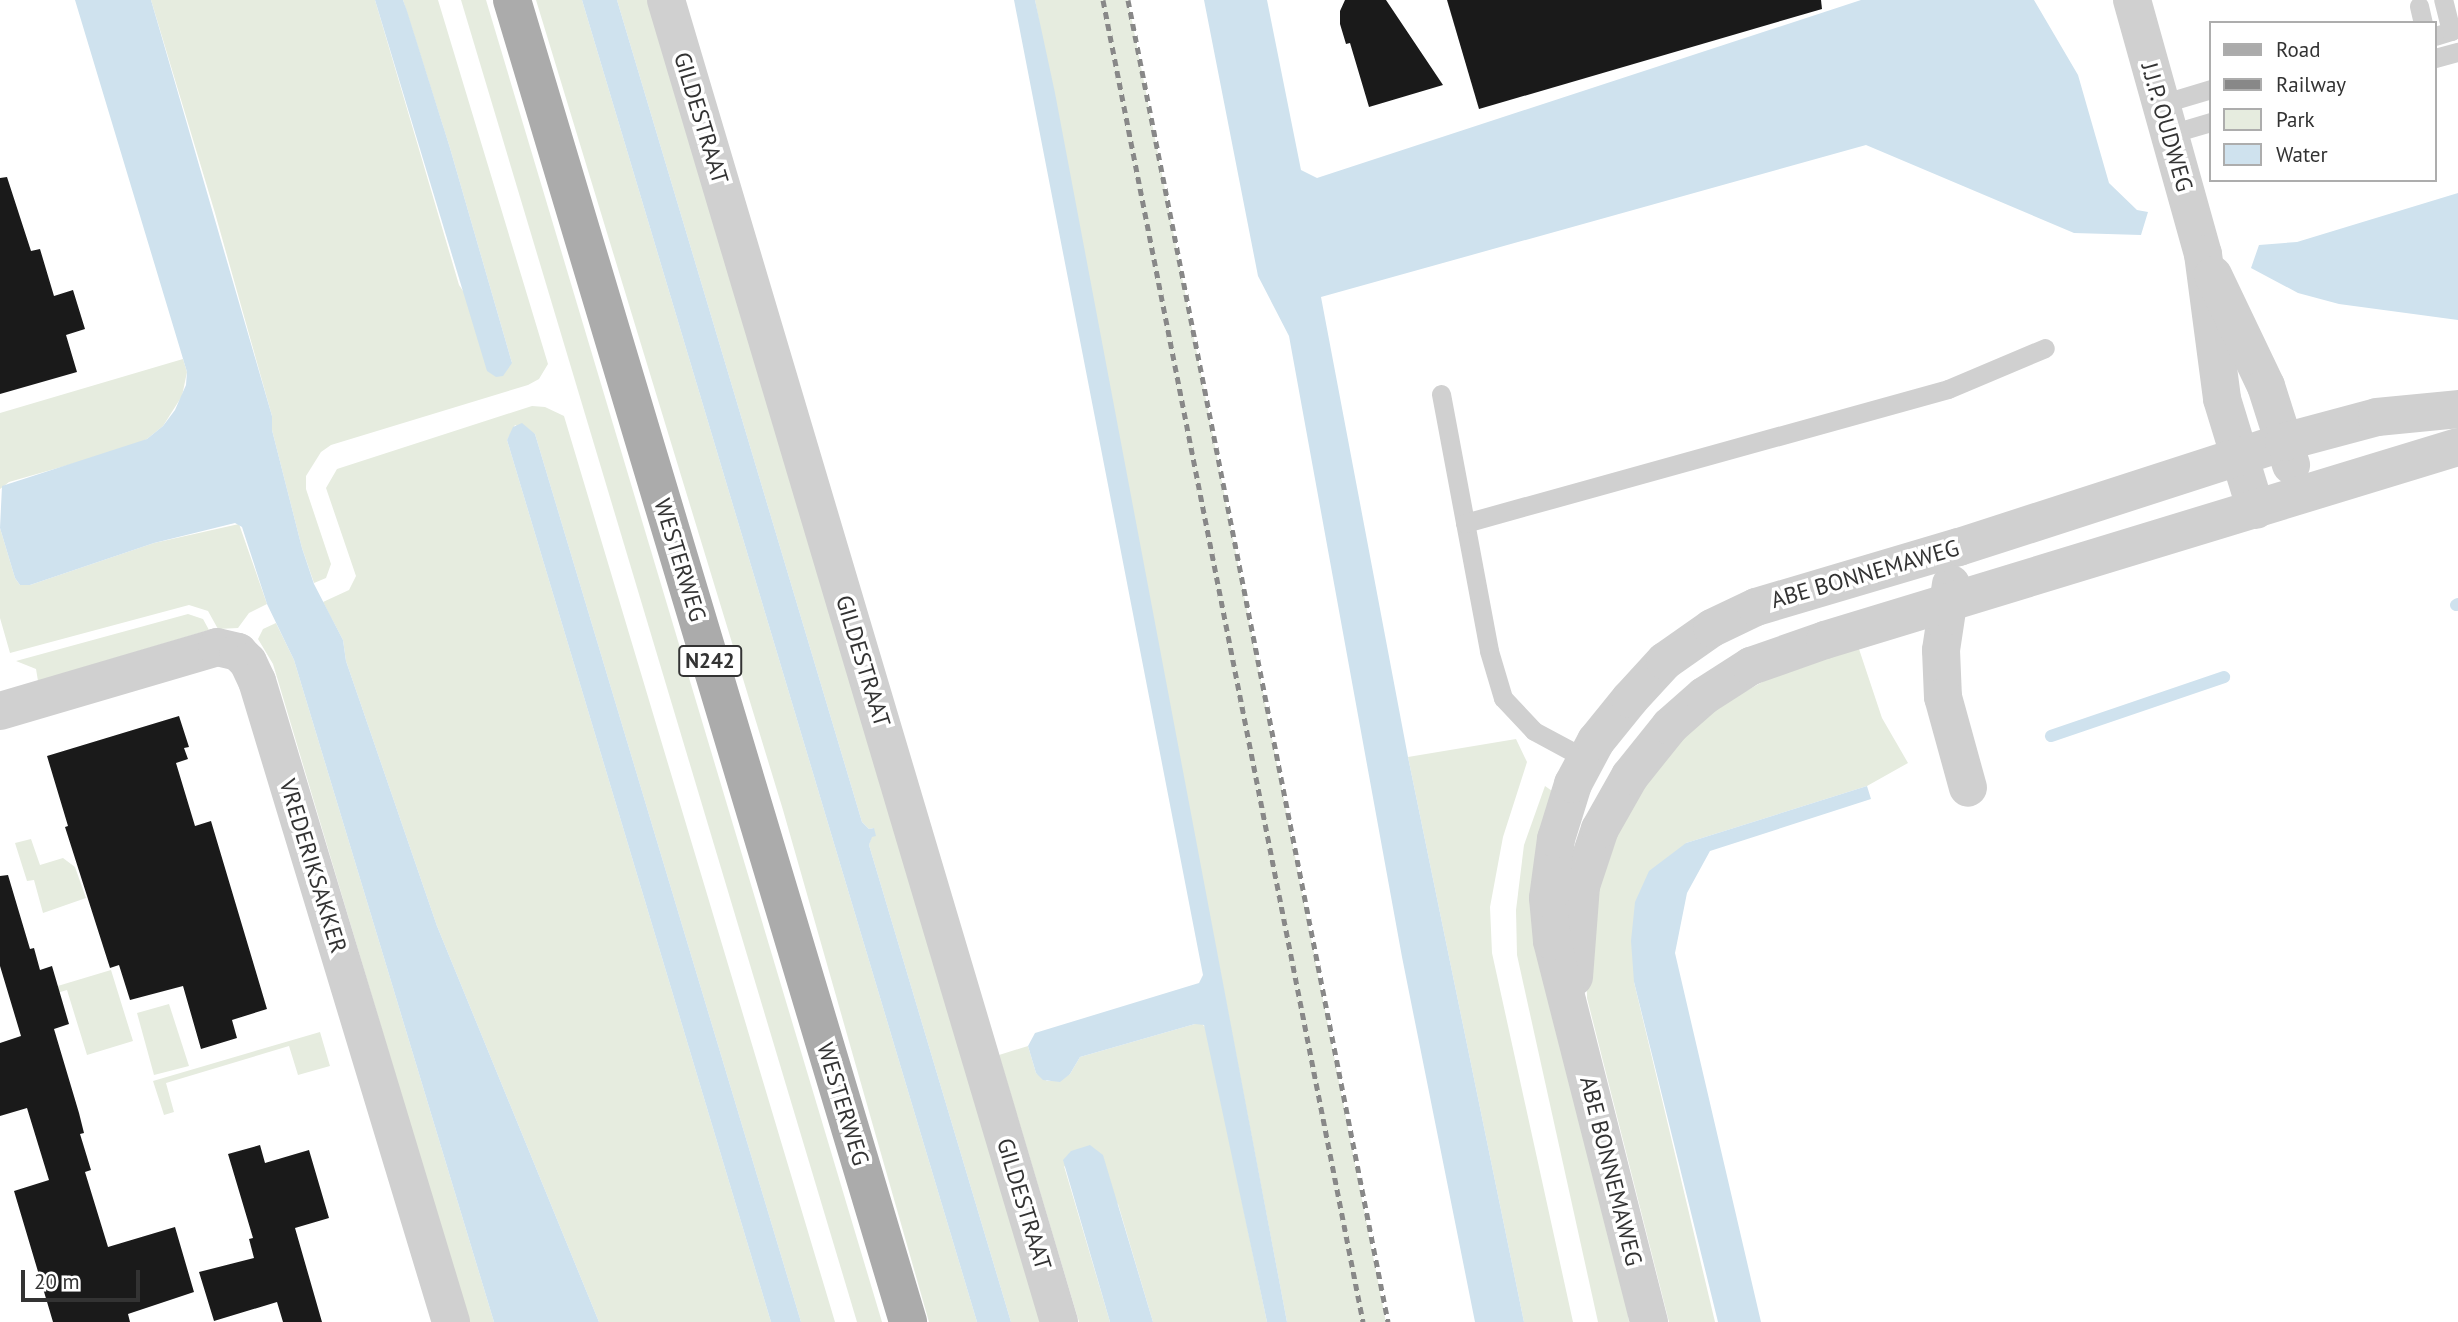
<!DOCTYPE html>
<html>
<head>
<meta charset="utf-8">
<style>
	body { margin:0 }
	#map { position:relative; width:2458px; height:1322px; overflow:hidden; background:#fff; font-family:"PT Sans",sans-serif }
	div>[style] { position:absolute }
	.green>* { inset:0; background:#e6ecdf }
	.water>* { inset:0; background:#cfe2ee }
	.stream>* { height:12px; margin:-6px; padding:0 6px; transform-origin:6px; border-radius:6px; background:#cfe2ee }
	.building>* { inset:0; background:#1a1a1a }
	.service>* { height:19px; margin:-9.5px; padding:0 9.5px; transform-origin:9.5px; border-radius:9.5px; background:#d0d0d0 }
	.minor>* { height:38px; margin:-19px; padding:0 19px; transform-origin:19px; border-radius:19px; background:#d0d0d0 }
	.primary>* { height:38px; margin:-19px; padding:0 19px; transform-origin:19px; border-radius:19px; background:#ababab }
	.rail>* { height:5px; margin-top:-2.5px; transform-origin:0; background:repeating-linear-gradient(90deg,#888 0 7px,transparent 0 12px) }
	span { translate:-50% -50%; white-space:nowrap; text-align:center; line-height:1.15; -webkit-text-stroke:7px #fff; paint-order:stroke }
	.shield-label span { padding:2px 5px; background:#fff; border:2px solid; border-radius:5px; -webkit-text-stroke-width:0 }
	.shield-label { font-size:21px; color:#333; font-weight:700 }
	.street-label { font-size:23px; color:#333 }
	.legend { position:absolute; left:2209px; top:21px; width:228px; height:161px; box-sizing:border-box; background:#fff; border:2px solid #adadad; margin:0; padding:9px 12px; list-style:none; font-size:21px; color:#333 }
	.legend li { display:flex; align-items:center; gap:14px; height:35px }
	.legend b { width:35px; border:2px solid #adadad }
	.scale { position:absolute; left:21px; top:1270px; width:119px; height:32px; box-sizing:border-box; border:4px solid #333; border-top:0; padding-left:9px; font-size:21px; line-height:24px; white-space:nowrap; color:#333; -webkit-text-stroke:5px #fff; paint-order:stroke }
</style>
</head>
<body>
<div id="map">
	<div class="green">
		<i style="clip-path:polygon(151px 0,375px 0,459px 285px,512px 363px,450px 148px,403px 0,438px 0,548px 364px,539px 379px,528px 385px,331px 445px,321px 452px,306px 476px,306px 489px,331px 564px,326px 578px,314px 583px,302px 548px,272px 430px,272px 416px,215px 213px)"></i>
		<i style="clip-path:polygon(461px 0,486px 0,882px 1322px,857px 1322px)"></i>
		<i style="clip-path:polygon(536px 0,582px 0,977px 1322px,929px 1322px,783px 810px)"></i>
		<i style="clip-path:polygon(617px 0,648px 0,1042px 1322px,1011px 1322px,869px 845px,874px 828px,869px 829px,862px 822px)"></i>
		<i style="clip-path:polygon(1035px 0,1128px 0,1386px 1322px,1287px 1322px)"></i>
		<i style="clip-path:polygon(183px 359px,187px 372px,182px 396px,163px 426px,147px 439px,131px 447px,9px 482px,0 489px,0 413px)"></i>
		<i style="clip-path:polygon(532px 406px,545px 407px,564px 416px,835px 1322px,801px 1322px,535px 434px,515px 425px,507px 440px,771px 1322px,599px 1322px,437px 926px,346px 661px,343px 640px,323px 602px,349px 590px,356px 576px,326px 488px,337px 469px)"></i>
		<i style="clip-path:polygon(239px 524px,267px 604px,249px 613px,238px 628px,218px 629px,208px 611px,189px 605px,10px 653px,0 618px,0 528px,15px 578px,20px 585px,30px 585px,154px 543px)"></i>
		<i style="clip-path:polygon(188px 614px,203px 619px,209px 630px,38px 681px,36px 669px,16px 661px)"></i>
		<i style="clip-path:polygon(276px 623px,294px 660px,494px 1322px,469px 1322px,273px 664px,258px 639px,263px 629px)"></i>
		<i style="clip-path:polygon(1858px 646px,1882px 718px,1908px 763px,1867px 786px,1686px 843px,1634px 982px,1715px 1322px,1669px 1322px,1587px 998px,1586px 931px,1625px 805px,1705px 714px,1764px 681px)"></i>
		<i style="clip-path:polygon(1516px 739px,1527px 762px,1503px 837px,1490px 907px,1492px 953px,1573px 1322px,1524px 1322px,1408px 757px)"></i>
		<i style="clip-path:polygon(1545px 786px,1558px 795px,1629px 1322px,1598px 1322px,1517px 955px,1516px 910px,1524px 845px)"></i>
		<i style="clip-path:polygon(31px 839px,40px 865px,63px 858px,75px 867px,86px 898px,43px 913px,34px 880px,27px 881px,15px 843px)"></i>
		<i style="clip-path:polygon(111px 970px,133px 1041px,87px 1055px,67px 990px,13px 1006px,11px 1000px)"></i>
		<i style="clip-path:polygon(169px 1004px,189px 1066px,154px 1075px,137px 1013px)"></i>
		<i style="clip-path:polygon(1195px 1024px,1202px 1024px,1206px 1028px,1267px 1322px,1153px 1322px,1118px 1204px,1064px 1166px,1110px 1322px,1079px 1322px,999px 1055px,1028px 1046px,1036px 1073px,1047px 1081px,1058px 1081px,1070px 1074px,1080px 1057px)"></i>
		<i style="clip-path:polygon(320px 1032px,330px 1066px,298px 1075px,289px 1046px,166px 1083px,174px 1112px,164px 1115px,153px 1081px)"></i>
	</div>
	<div class="water">
		<i style="clip-path:polygon(75px 0,151px 0,272px 416px,272px 430px,302px 548px,314px 584px,343px 640px,346px 661px,437px 926px,599px 1322px,494px 1322px,294px 660px,267px 604px,242px 527px,235px 523px,154px 543px,30px 585px,20px 585px,15px 578px,0 528px,2px 486px,147px 439px,163px 426px,175px 410px,186px 385px,187px 372px)"></i>
		<i style="clip-path:polygon(375px 0,403px 0,407px 11px,450px 148px,512px 363px,503px 376px,496px 377px,487px 371px)"></i>
		<i style="clip-path:polygon(582px 0,617px 0,862px 822px,869px 829px,874px 828px,876px 836px,872px 837px,869px 845px,1011px 1322px,977px 1322px)"></i>
		<i style="clip-path:polygon(1014px 0,1035px 0,1055px 93px,1287px 1322px,1267px 1322px,1204px 1025px,1195px 1024px,1080px 1057px,1070px 1074px,1060px 1082px,1043px 1080px,1036px 1073px,1028px 1046px,1035px 1033px,1199px 983px,1203px 975px)"></i>
		<i style="clip-path:polygon(1204px 0,1267px 0,1301px 170px,1317px 178px,1861px 0,2034px 0,2078px 75px,2109px 183px,2137px 210px,2148px 212px,2141px 235px,2074px 233px,1866px 145px,1321px 297px,1408px 757px,1524px 1322px,1475px 1322px,1402px 957px,1289px 336px,1258px 276px)"></i>
		<i style="clip-path:polygon(2458px 193px,2458px 320px,2339px 304px,2298px 293px,2251px 268px,2259px 245px,2297px 242px)"></i>
		<i style="clip-path:polygon(522px 423px,535px 434px,801px 1322px,771px 1322px,507px 440px,513px 427px)"></i>
		<i style="clip-path:polygon(1867px 786px,1871px 799px,1710px 851px,1687px 893px,1675px 953px,1761px 1322px,1718px 1322px,1634px 982px,1631px 941px,1635px 902px,1649px 871px,1686px 843px)"></i>
		<i style="clip-path:polygon(1090px 1145px,1103px 1155px,1153px 1322px,1110px 1322px,1063px 1160px,1071px 1151px)"></i>
	</div>
	<div class="stream">
		<i style="left:2456px;top:605px;width:2px;rotate:-27deg"></i>
		<i style="left:2051px;top:736px;width:183px;rotate:-18.8deg"></i>
	</div>
	<div class="building">
		<i style="clip-path:polygon(1345px 0,1386px 0,1443px 85px,1369px 107px,1350px 43px,1346px 44px,1340px 24px,1340px 11px)"></i>
		<i style="clip-path:polygon(1447px 0,1821px 0,1822px 9px,1479px 109px)"></i>
		<i style="clip-path:polygon(7px 177px,31px 251px,40px 249px,54px 296px,73px 290px,85px 329px,66px 335px,77px 372px,0 394px,0 178px)"></i>
		<i style="clip-path:polygon(179px 716px,189px 747px,184px 748px,188px 759px,176px 763px,195px 826px,211px 821px,267px 1009px,232px 1020px,237px 1038px,201px 1049px,183px 986px,130px 1000px,119px 965px,110px 968px,65px 827px,68px 826px,47px 756px)"></i>
		<i style="clip-path:polygon(8px 875px,30px 949px,34px 948px,40px 970px,52px 966px,69px 1024px,54px 1029px,79px 1113px,84px 1133px,80px 1134px,91px 1170px,85px 1172px,108px 1247px,175px 1227px,194px 1292px,128px 1314px,130px 1322px,53px 1322px,14px 1191px,49px 1180px,27px 1108px,0 1116px,0 1043px,21px 1036px,0 966px,0 876px)"></i>
		<i style="clip-path:polygon(260px 1145px,265px 1163px,309px 1150px,329px 1218px,295px 1228px,322px 1322px,283px 1322px,277px 1302px,214px 1321px,199px 1272px,254px 1258px,249px 1239px,253px 1238px,228px 1154px)"></i>
	</div>
	<div class="service">
		<i style="left:2419px;top:6px;width:17px;rotate:77deg"></i>
		<i style="left:2435px;top:36px;width:17px;rotate:-17deg"></i>
		<i style="left:2451px;top:31px;width:32px;rotate:-104deg"></i>
		<i style="left:2435px;top:58px;width:24px;rotate:-15deg"></i>
		<i style="left:2161px;top:104px;width:52px;rotate:-16.7deg"></i>
		<i style="left:2170px;top:134px;width:43px;rotate:-16.3deg"></i>
		<i style="left:1441px;top:394px;width:261px;rotate:79.4deg"></i>
		<i style="left:1489px;top:651px;width:49px;rotate:73.4deg"></i>
		<i style="left:1503px;top:698px;width:45px;rotate:46.8deg"></i>
		<i style="left:1534px;top:731px;width:59px;rotate:28.3deg"></i>
		<i style="left:1465px;top:523px;width:501px;rotate:-15.51deg"></i>
		<i style="left:1948px;top:389px;width:105px;rotate:-22.9deg"></i>
	</div>
	<div class="minor">
		<i style="left:666px;top:0;width:1379px;rotate:73.44deg"></i>
		<i style="left:2132px;top:0;width:264px;rotate:74.4deg"></i>
		<i style="left:2203px;top:254px;width:146px;rotate:82.5deg"></i>
		<i style="left:2222px;top:399px;width:116px;rotate:73deg"></i>
		<i style="left:2213px;top:275px;width:123px;rotate:64.5deg"></i>
		<i style="left:2266px;top:386px;width:83px;rotate:72.4deg"></i>
		<i style="left:1951px;top:584px;width:67px;rotate:98.6deg"></i>
		<i style="left:1941px;top:650px;width:47px;rotate:87.6deg"></i>
		<i style="left:1943px;top:697px;width:94px;rotate:74.6deg"></i>
		<i style="left:0;top:711px;width:226px;rotate:-16.4deg"></i>
		<i style="left:217px;top:647px;width:22px;rotate:13deg"></i>
		<i style="left:238px;top:652px;width:14px;rotate:45deg"></i>
		<i style="left:248px;top:662px;width:21px;rotate:65deg"></i>
		<i style="left:257px;top:681px;width:670px;rotate:73.16deg"></i>
		<i style="left:1574px;top:977px;width:91px;rotate:-85.6deg"></i>
		<i style="left:1581px;top:886px;width:60px;rotate:-71.6deg"></i>
		<i style="left:1600px;top:829px;width:61px;rotate:-60.5deg"></i>
		<i style="left:1630px;top:776px;width:64px;rotate:-51.3deg"></i>
		<i style="left:1670px;top:726px;width:45px;rotate:-41.4deg"></i>
		<i style="left:1704px;top:696px;width:56px;rotate:-32.6deg"></i>
		<i style="left:1751px;top:666px;width:78px;rotate:-19.4deg"></i>
		<i style="left:1825px;top:640px;width:662px;rotate:-16.96deg"></i>
		<i style="left:1649px;top:1322px;width:393px;rotate:-104.3deg"></i>
		<i style="left:1552px;top:941px;width:43px;rotate:-95.3deg"></i>
		<i style="left:1548px;top:898px;width:60px;rotate:-82.3deg"></i>
		<i style="left:1556px;top:839px;width:58px;rotate:-72.8deg"></i>
		<i style="left:1573px;top:784px;width:49px;rotate:-61.9deg"></i>
		<i style="left:1596px;top:741px;width:54px;rotate:-51deg"></i>
		<i style="left:1630px;top:699px;width:52px;rotate:-47.4deg"></i>
		<i style="left:1665px;top:661px;width:57px;rotate:-35.1deg"></i>
		<i style="left:1712px;top:628px;width:49px;rotate:-25.5deg"></i>
		<i style="left:1756px;top:607px;width:212px;rotate:-16.5deg"></i>
		<i style="left:1959px;top:547px;width:342px;rotate:-17.9deg"></i>
		<i style="left:2284px;top:442px;width:96px;rotate:-15deg"></i>
		<i style="left:2377px;top:417px;width:81px;rotate:-5.6deg"></i>
	</div>
	<div class="primary">
		<i style="left:512px;top:0;width:1380px;rotate:73.32deg"></i>
	</div>
	<div class="rail">
		<i style="left:1103px;top:0;width:1347px;rotate:78.87deg"></i>
		<i style="left:1128px;top:0;width:1347px;rotate:78.87deg"></i>
	</div>
	<div class="shield-label">
		<span style="left:710px;top:661px">N242</span>
	</div>
	<div class="street-label">
		<span style="left:701px;top:118px;rotate:73deg">GILDESTRAAT</span>
		<span style="left:2167px;top:127px;rotate:74deg">J.J.P. OUDWEG</span>
		<span style="left:680px;top:560px;rotate:73deg">WESTERWEG</span>
		<span style="left:1865px;top:574px;rotate:-16deg">ABE BONNEMAWEG</span>
		<span style="left:863px;top:661px;rotate:73deg">GILDESTRAAT</span>
		<span style="left:313px;top:866px;rotate:73deg">VREDERIKSAKKER</span>
		<span style="left:843px;top:1104px;rotate:73deg">WESTERWEG</span>
		<span style="left:1611px;top:1171px;rotate:76deg">ABE BONNEMAWEG</span>
		<span style="left:1024px;top:1204px;rotate:73deg">GILDESTRAAT</span>
	</div>
	<ul class="legend">
	<li><b style="height:9px;background:#ababab"></b>Road</li>
	<li><b style="height:9px;background:#888"></b>Railway</li>
	<li><b style="height:19px;background:#e6ecdf"></b>Park</li>
	<li><b style="height:19px;background:#cfe2ee"></b>Water</li>
	</ul>
	<div class="scale">20 m</div>
</div>
</body>
</html>
